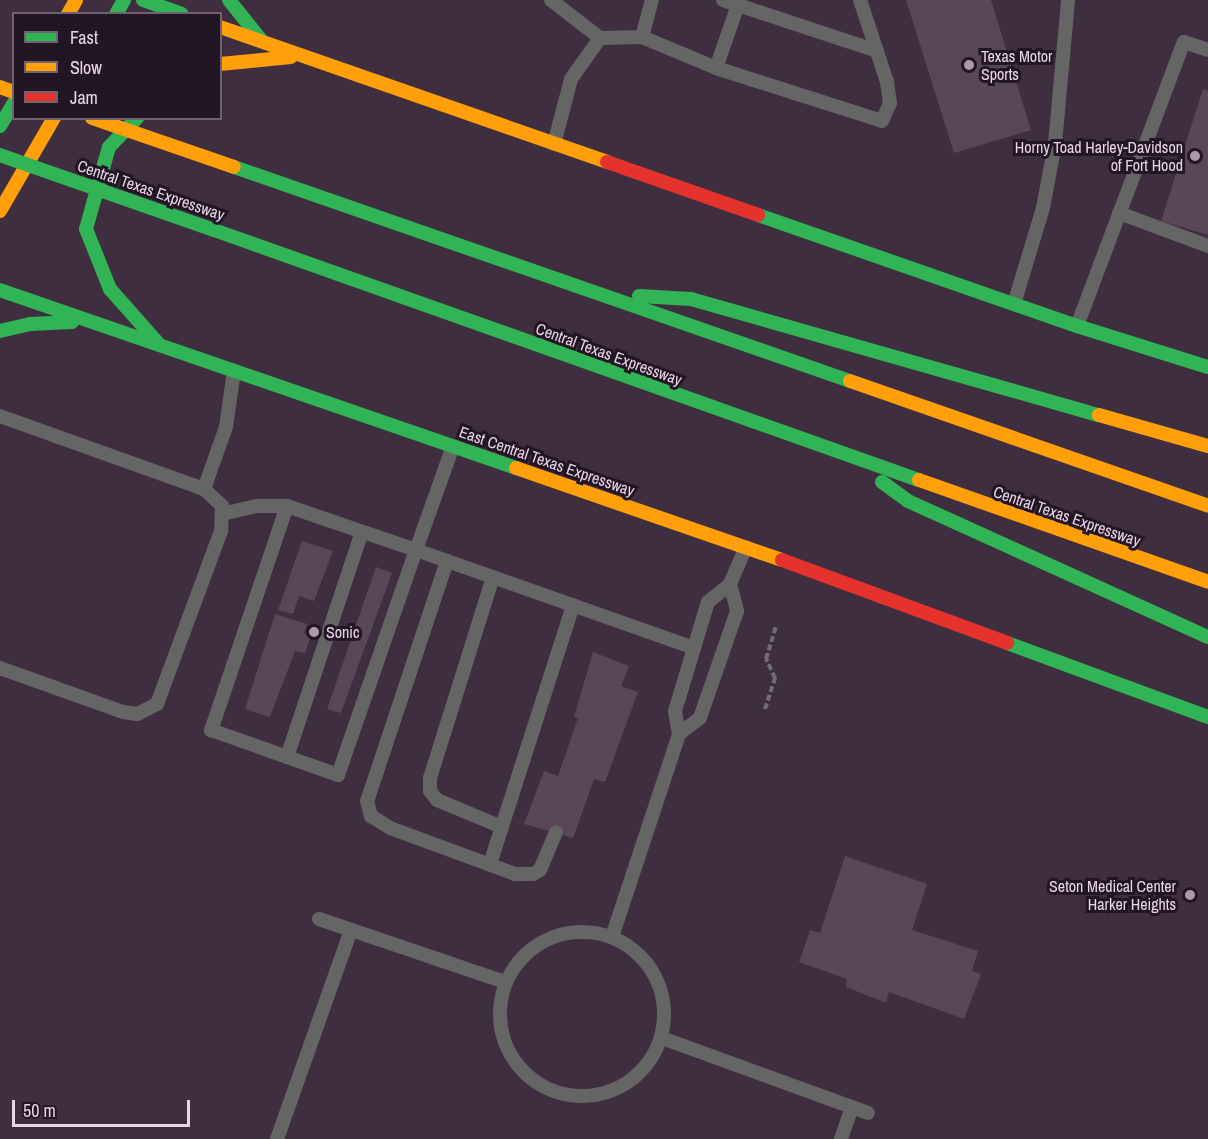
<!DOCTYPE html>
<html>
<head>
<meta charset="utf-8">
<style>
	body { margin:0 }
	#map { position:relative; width:1208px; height:1139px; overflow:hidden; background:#3f2e3f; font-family:"Archivo Narrow",sans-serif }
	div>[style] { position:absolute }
	.building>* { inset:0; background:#584758 }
	.path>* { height:4px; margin-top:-2px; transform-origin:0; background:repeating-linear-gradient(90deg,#716e71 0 6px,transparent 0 9px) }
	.lane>* { height:14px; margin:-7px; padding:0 7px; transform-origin:7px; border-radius:7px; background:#646564 }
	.lane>.ring { margin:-7px; padding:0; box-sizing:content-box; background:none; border:14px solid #646564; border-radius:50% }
	.fast>* { height:14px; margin:-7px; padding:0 7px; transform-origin:7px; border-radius:7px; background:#30b455 }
	.slow>* { height:14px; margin:-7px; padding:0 7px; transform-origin:7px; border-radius:7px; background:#ff9f0a }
	.jam>* { height:14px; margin:-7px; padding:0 7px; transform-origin:7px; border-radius:7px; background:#e5322d }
	.fast-bridge>* { height:14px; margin:-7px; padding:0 7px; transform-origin:7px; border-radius:7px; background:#30b455 }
	.slow-bridge>* { height:14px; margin:-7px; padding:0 7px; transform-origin:7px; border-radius:7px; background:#ff9f0a }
	.dots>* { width:16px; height:16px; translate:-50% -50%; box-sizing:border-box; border:3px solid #231624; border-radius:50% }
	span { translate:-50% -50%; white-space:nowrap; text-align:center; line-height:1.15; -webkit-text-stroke:6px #231624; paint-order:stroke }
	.poi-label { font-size:16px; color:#e7d4e7 }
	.left { translate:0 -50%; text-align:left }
	.right { translate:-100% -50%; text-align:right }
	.street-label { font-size:16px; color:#e7d4e7 }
	.legend { position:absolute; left:12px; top:12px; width:210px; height:108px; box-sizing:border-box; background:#231624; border:2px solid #716272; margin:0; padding:8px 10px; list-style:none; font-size:18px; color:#e7d4e7 }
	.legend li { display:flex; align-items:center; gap:12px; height:30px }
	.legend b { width:30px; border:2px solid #716272 }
	.scale { position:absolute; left:12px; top:1100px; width:178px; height:27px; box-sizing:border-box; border:3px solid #e7d4e7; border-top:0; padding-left:8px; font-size:18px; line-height:21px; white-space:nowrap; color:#e7d4e7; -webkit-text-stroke:4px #231624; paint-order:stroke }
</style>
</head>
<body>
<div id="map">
	<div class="building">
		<i style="clip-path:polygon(906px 0,991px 0,1031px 130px,954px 153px)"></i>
		<i style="clip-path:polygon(1203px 89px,1208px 91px,1208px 235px,1161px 221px)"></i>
		<i style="clip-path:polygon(302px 541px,333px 551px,314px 601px,299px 596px,293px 614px,278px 610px)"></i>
		<i style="clip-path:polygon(376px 567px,392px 573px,341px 713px,327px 709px)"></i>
		<i style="clip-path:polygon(275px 614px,307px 624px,304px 633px,311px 636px,305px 653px,295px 651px,270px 717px,245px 709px)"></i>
		<i style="clip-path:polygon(593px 652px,629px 666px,621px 686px,638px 692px,605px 782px,594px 779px,573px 838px,524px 824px,544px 771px,558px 776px,578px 718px,574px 717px)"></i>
		<i style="clip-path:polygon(845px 856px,927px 884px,912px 930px,978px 951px,972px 971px,981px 974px,964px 1019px,889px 992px,886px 1003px,846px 987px,847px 979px,799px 962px,810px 930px,820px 933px)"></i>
	</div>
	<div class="path">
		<i style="left:765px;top:709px;width:33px;rotate:-72deg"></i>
		<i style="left:775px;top:678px;width:21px;rotate:-115deg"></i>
		<i style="left:766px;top:659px;width:34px;rotate:-73deg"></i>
	</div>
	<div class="lane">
		<i style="left:551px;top:0;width:62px;rotate:37.8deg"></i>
		<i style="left:723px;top:0;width:162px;rotate:18.3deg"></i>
		<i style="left:642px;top:37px;width:80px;rotate:22.7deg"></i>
		<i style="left:716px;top:68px;width:174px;rotate:17.7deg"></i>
		<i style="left:882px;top:121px;width:20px;rotate:-66deg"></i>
		<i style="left:890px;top:103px;width:21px;rotate:-98deg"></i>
		<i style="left:887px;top:82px;width:86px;rotate:-108.2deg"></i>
		<i style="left:716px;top:68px;width:67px;rotate:-70.8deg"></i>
		<i style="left:554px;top:144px;width:67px;rotate:-75.3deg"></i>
		<i style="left:571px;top:79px;width:50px;rotate:-54.7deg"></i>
		<i style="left:600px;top:38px;width:42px;rotate:-1.4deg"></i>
		<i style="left:642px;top:37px;width:38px;rotate:-75deg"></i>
		<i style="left:1119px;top:213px;width:95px;rotate:20.3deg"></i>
		<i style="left:1014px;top:304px;width:100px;rotate:-73.2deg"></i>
		<i style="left:1043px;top:208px;width:65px;rotate:-79.4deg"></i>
		<i style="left:1055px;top:144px;width:145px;rotate:-84.8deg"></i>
		<i style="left:1077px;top:326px;width:303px;rotate:-69.4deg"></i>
		<i style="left:1184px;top:42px;width:25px;rotate:18deg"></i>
		<i style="left:0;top:416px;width:217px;rotate:19.7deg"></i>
		<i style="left:204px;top:489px;width:25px;rotate:43deg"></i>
		<i style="left:222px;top:506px;width:25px;rotate:92deg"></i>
		<i style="left:221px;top:531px;width:184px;rotate:110.3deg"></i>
		<i style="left:157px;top:704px;width:22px;rotate:153deg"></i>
		<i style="left:137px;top:714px;width:14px;rotate:-172deg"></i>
		<i style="left:123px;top:712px;width:131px;rotate:-160.3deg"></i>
		<i style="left:204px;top:489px;width:66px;rotate:-70.5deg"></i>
		<i style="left:226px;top:427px;width:57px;rotate:-81.9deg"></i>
		<i style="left:287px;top:506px;width:237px;rotate:108.7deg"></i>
		<i style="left:211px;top:730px;width:135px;rotate:19.5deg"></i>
		<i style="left:338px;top:775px;width:238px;rotate:-70.9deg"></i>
		<i style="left:416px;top:550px;width:295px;rotate:19.4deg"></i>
		<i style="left:222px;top:514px;width:36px;rotate:-13deg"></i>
		<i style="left:257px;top:506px;width:30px"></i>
		<i style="left:287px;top:506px;width:136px;rotate:18.8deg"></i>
		<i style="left:416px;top:550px;width:110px;rotate:-70.4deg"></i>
		<i style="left:447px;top:561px;width:253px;rotate:108.4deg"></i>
		<i style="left:367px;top:801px;width:16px;rotate:75deg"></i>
		<i style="left:371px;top:816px;width:22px;rotate:32deg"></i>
		<i style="left:390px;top:828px;width:133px;rotate:20.2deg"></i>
		<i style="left:515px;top:874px;width:18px"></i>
		<i style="left:533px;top:874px;width:8px;rotate:-30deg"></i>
		<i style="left:540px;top:870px;width:41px;rotate:-67.2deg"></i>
		<i style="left:493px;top:577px;width:211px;rotate:107.4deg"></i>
		<i style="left:430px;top:778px;width:13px;rotate:90deg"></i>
		<i style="left:430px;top:791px;width:11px;rotate:52deg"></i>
		<i style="left:437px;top:800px;width:70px;rotate:22.6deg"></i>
		<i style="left:730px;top:584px;width:28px;rotate:75deg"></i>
		<i style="left:737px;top:611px;width:113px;rotate:109.1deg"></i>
		<i style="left:700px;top:718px;width:26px;rotate:143deg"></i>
		<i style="left:679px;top:734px;width:23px;rotate:-100deg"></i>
		<i style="left:675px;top:711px;width:114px;rotate:-73.2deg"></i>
		<i style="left:708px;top:602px;width:28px;rotate:-39deg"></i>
		<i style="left:730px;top:584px;width:40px;rotate:-66.6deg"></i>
		<i style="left:287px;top:757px;width:237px;rotate:-71.6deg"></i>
		<i style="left:490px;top:864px;width:272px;rotate:-72.2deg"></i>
		<i style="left:319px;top:919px;width:196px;rotate:18.7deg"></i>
		<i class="ring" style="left:500px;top:932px;width:150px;height:150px"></i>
		<i style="left:612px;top:937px;width:214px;rotate:-71.7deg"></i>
		<i style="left:662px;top:1038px;width:219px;rotate:20deg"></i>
		<i style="left:277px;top:1139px;width:222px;rotate:-70.5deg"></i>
		<i style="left:841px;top:1139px;width:34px;rotate:-71deg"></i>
	</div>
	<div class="fast">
		<i style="left:143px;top:0;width:41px;rotate:19.7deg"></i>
		<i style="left:229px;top:0;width:53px;rotate:51.2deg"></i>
		<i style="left:116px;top:14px;width:16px;rotate:-60deg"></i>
		<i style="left:137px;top:118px;width:40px;rotate:134deg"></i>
		<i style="left:109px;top:147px;width:85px;rotate:105.7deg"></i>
		<i style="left:86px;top:229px;width:65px;rotate:68.2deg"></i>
		<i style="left:110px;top:289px;width:72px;rotate:48.4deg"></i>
		<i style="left:0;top:126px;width:27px;rotate:-59deg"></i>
		<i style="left:234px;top:167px;width:652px;rotate:19.16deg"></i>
		<i style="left:758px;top:215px;width:338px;rotate:19.2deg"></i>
		<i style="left:1077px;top:326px;width:137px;rotate:17.4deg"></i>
		<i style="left:214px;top:230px;width:748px;rotate:19.53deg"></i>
		<i style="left:0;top:290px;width:546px;rotate:19.03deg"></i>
		<i style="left:639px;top:296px;width:52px;rotate:3.3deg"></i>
		<i style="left:691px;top:299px;width:424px;rotate:15.9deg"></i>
		<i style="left:0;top:331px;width:31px;rotate:-13deg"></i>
		<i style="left:30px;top:324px;width:42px;rotate:-2.7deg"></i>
		<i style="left:882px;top:482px;width:32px;rotate:36deg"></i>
		<i style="left:908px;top:501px;width:329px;rotate:24.4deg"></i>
		<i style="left:1007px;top:643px;width:214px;rotate:20.2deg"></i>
	</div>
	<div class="slow">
		<i style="left:68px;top:14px;width:16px;rotate:-60deg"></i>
		<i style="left:220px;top:27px;width:410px;rotate:19.2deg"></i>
		<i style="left:220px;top:64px;width:71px;rotate:-5.6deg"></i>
		<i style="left:0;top:87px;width:15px;rotate:20deg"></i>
		<i style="left:0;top:211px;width:108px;rotate:-59.9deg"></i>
		<i style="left:850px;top:381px;width:379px;rotate:19.2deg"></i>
		<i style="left:1099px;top:415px;width:113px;rotate:15.9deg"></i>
		<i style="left:516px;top:468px;width:281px;rotate:19.1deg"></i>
		<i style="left:919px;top:480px;width:306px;rotate:19.4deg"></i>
	</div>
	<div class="jam">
		<i style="left:607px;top:162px;width:160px;rotate:19.3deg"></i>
		<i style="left:782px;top:560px;width:240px;rotate:20.2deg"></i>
	</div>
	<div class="fast-bridge">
		<i style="left:0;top:155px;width:227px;rotate:19.3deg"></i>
	</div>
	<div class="slow-bridge">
		<i style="left:92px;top:118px;width:150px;rotate:19deg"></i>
	</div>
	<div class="dots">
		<i style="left:969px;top:65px;background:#ac9aac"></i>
		<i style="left:1195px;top:156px;background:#ac9aac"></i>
		<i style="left:314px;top:632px;background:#ac9aac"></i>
		<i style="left:1190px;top:895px;background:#ac9aac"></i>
	</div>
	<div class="poi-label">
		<span class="left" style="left:981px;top:65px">Texas Motor<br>Sports</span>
		<span class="right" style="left:1183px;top:156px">Horny Toad Harley-Davidson<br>of Fort Hood</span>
		<span class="left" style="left:326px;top:632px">Sonic</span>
		<span class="right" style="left:1176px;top:895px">Seton Medical Center<br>Harker Heights</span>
	</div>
	<div class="street-label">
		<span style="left:151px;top:190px;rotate:19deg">Central Texas Expressway</span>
		<span style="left:609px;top:354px;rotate:20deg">Central Texas Expressway</span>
		<span style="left:547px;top:461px;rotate:19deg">East Central Texas Expressway</span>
		<span style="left:1067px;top:516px;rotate:19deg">Central Texas Expressway</span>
	</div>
	<ul class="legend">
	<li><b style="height:8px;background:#30b455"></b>Fast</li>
	<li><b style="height:8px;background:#ff9f0a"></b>Slow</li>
	<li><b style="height:8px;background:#e5322d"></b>Jam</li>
	</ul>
	<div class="scale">50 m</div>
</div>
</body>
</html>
